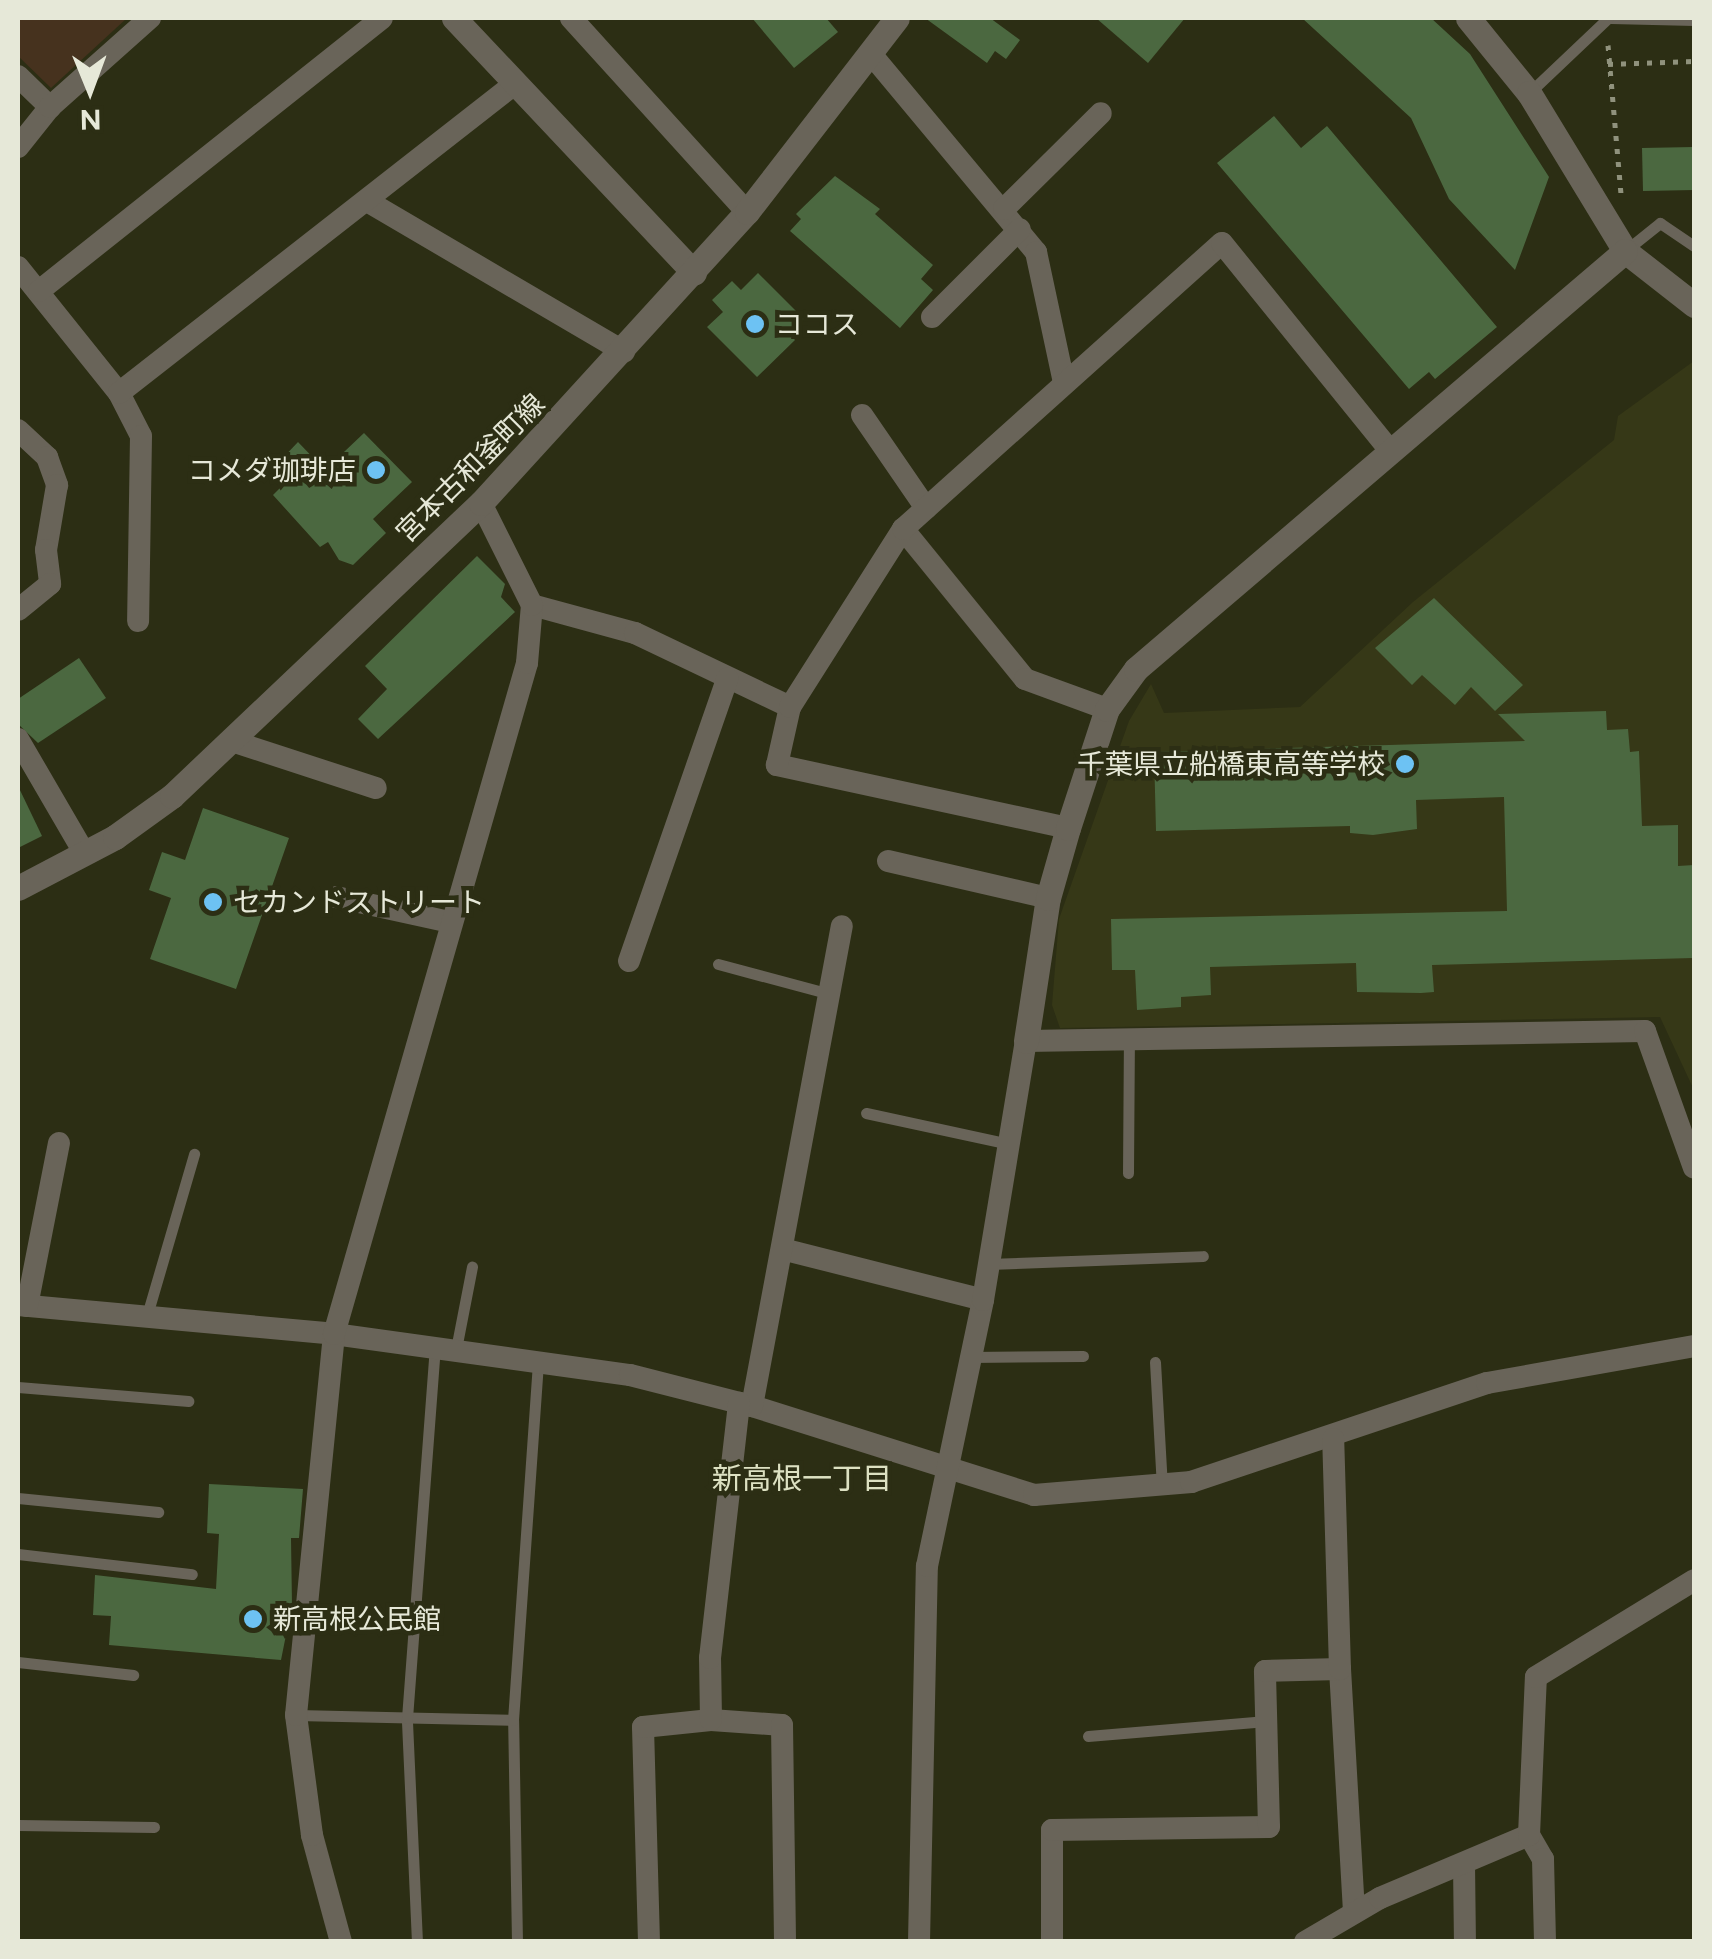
<!DOCTYPE html>
<html>
<head>
<meta charset="utf-8">
<style>
	body { margin:0 }
	#map { position:relative; width:1712px; height:1959px; overflow:hidden; background:#2c2e14; font-family:Figtree,"Noto Sans JP",sans-serif }
	div>[style] { position:absolute }
	.built>* { inset:0; background:#363817 }
	.green>* { inset:0; background:#46321e }
	.building>* { inset:0; background:#4b6840 }
	.path>* { height:5px; margin-top:-2.5px; transform-origin:0; background:repeating-linear-gradient(90deg,#90927d 0 5px,transparent 0 13px) }
	.service>* { height:11px; margin:-5.5px; padding:0 5.5px; transform-origin:5.5px; border-radius:5.5px; background:#696459 }
	.minor>* { height:22px; margin:-11px; padding:0 11px; transform-origin:11px; border-radius:11px; background:#696459 }
	.tertiary>* { height:25px; margin:-12.5px; padding:0 12.5px; transform-origin:12.5px; border-radius:12.5px; background:#696459 }
	.dots>* { width:28px; height:28px; translate:-50% -50%; box-sizing:border-box; border:5px solid #2c2e14; border-radius:50% }
	span { translate:-50% -50%; white-space:nowrap; text-align:center; line-height:1.15; -webkit-text-stroke:9px #2c2e14; paint-order:stroke }
	.poi-label { font-size:28px; color:#e6e8d8 }
	.left { translate:0 -50%; text-align:left }
	.right { translate:-100% -50%; text-align:right }
	.street-label { font-size:28px; color:#e6e8d8 }
	.neighbourhood-label { font-size:30px; color:#dde1c2 }
	.frame { position:absolute; inset:0; border:20px solid #e6e8d8; pointer-events:none }
	.north { position:absolute; left:40px; top:40px; width:100px; height:100px; -webkit-text-stroke:8px #2c2e14; paint-order:stroke; rotate:179deg; font-size:28px; font-weight:700; line-height:40px; text-align:center; color:#e6e8d8 }
	.north::after { content:''; display:block; margin:auto; width:35px; height:45px; background:#e6e8d8; clip-path:polygon(50% 0,100% 100%,50% 72%,0 100%) }
</style>
</head>
<body>
<div id="map">
	<div class="built">
		<i style="clip-path:polygon(1694px 361px,1694px 1090px,1660px 1017px,1060px 1028px,1052px 1005px,1059px 919px,1129px 721px,1151px 684px,1164px 713px,1300px 707px,1413px 602px,1614px 440px,1618px 416px)"></i>
	</div>
	<div class="green">
		<i style="clip-path:polygon(18px 18px,127px 18px,51px 88px,18px 56px)"></i>
	</div>
	<div class="building">
		<i style="clip-path:polygon(752px 18px,826px 18px,838px 32px,794px 68px)"></i>
		<i style="clip-path:polygon(925px 18px,990px 18px,1020px 40px,1006px 59px,995px 51px,987px 63px)"></i>
		<i style="clip-path:polygon(1096px 18px,1185px 18px,1148px 63px)"></i>
		<i style="clip-path:polygon(1302px 18px,1431px 18px,1470px 54px,1549px 177px,1515px 270px,1449px 199px,1411px 118px)"></i>
		<i style="clip-path:polygon(1274px 116px,1301px 148px,1327px 126px,1497px 327px,1435px 379px,1429px 372px,1409px 389px,1217px 163px)"></i>
		<i style="clip-path:polygon(1694px 147px,1694px 190px,1643px 191px,1642px 148px)"></i>
		<i style="clip-path:polygon(835px 176px,880px 209px,875px 214px,933px 265px,921px 279px,933px 290px,900px 328px,790px 231px,801px 219px,796px 214px)"></i>
		<i style="clip-path:polygon(758px 273px,804px 319px,789px 333px,795px 340px,757px 377px,707px 327px,723px 312px,712px 300px,732px 281px,741px 290px)"></i>
		<i style="clip-path:polygon(364px 433px,412px 482px,373px 519px,386px 533px,353px 565px,339px 560px,328px 542px,320px 547px,273px 495px,291px 477px,278px 463px,298px 442px,325px 470px)"></i>
		<i style="clip-path:polygon(477px 556px,505px 584px,501px 597px,515px 612px,378px 739px,358px 719px,387px 689px,365px 666px)"></i>
		<i style="clip-path:polygon(1434px 598px,1523px 685px,1495px 711px,1471px 687px,1455px 705px,1422px 675px,1412px 685px,1375px 648px)"></i>
		<i style="clip-path:polygon(79px 658px,106px 698px,38px 743px,18px 724px,18px 699px)"></i>
		<i style="clip-path:polygon(1606px 711px,1607px 730px,1628px 729px,1630px 752px,1639px 751px,1642px 826px,1678px 825px,1678px 866px,1694px 865px,1693px 958px,1432px 965px,1434px 992px,1421px 993px,1357px 992px,1356px 963px,1210px 967px,1211px 995px,1181px 997px,1181px 1007px,1137px 1010px,1135px 970px,1112px 970px,1111px 919px,1507px 911px,1504px 797px,1416px 800px,1417px 829px,1373px 835px,1350px 833px,1350px 826px,1156px 831px,1154px 752px,1525px 741px,1498px 714px)"></i>
		<i style="clip-path:polygon(18px 786px,42px 836px,18px 848px)"></i>
		<i style="clip-path:polygon(203px 808px,289px 838px,236px 989px,150px 959px,171px 898px,149px 890px,162px 852px,185px 860px)"></i>
		<i style="clip-path:polygon(209px 1484px,303px 1489px,299px 1538px,291px 1538px,292px 1605px,281px 1660px,109px 1645px,111px 1616px,93px 1615px,95px 1575px,216px 1589px,219px 1534px,207px 1533px)"></i>
	</div>
	<div class="path">
		<i style="left:1608px;top:45px;width:150px;rotate:85deg"></i>
		<i style="left:1608px;top:64px;width:86px;rotate:-2deg"></i>
	</div>
	<div class="service">
		<i style="left:1611px;top:18px;width:83px;rotate:1.4deg"></i>
		<i style="left:1529px;top:93px;width:109px;rotate:-43.5deg"></i>
		<i style="left:1625px;top:251px;width:45px;rotate:-38.7deg"></i>
		<i style="left:1660px;top:223px;width:41px;rotate:34.1deg"></i>
		<i style="left:718px;top:964px;width:116px;rotate:15deg"></i>
		<i style="left:866px;top:1113px;width:146px;rotate:12.2deg"></i>
		<i style="left:1128px;top:1173px;width:130px;rotate:-89.6deg"></i>
		<i style="left:988px;top:1264px;width:215px;rotate:-2.1deg"></i>
		<i style="left:147px;top:1315px;width:168px;rotate:-73.7deg"></i>
		<i style="left:456px;top:1349px;width:84px;rotate:-79deg"></i>
		<i style="left:970px;top:1357px;width:113px;rotate:-0.5deg"></i>
		<i style="left:1155px;top:1362px;width:125px;rotate:86.8deg"></i>
		<i style="left:18px;top:1387px;width:171px;rotate:4.7deg"></i>
		<i style="left:18px;top:1498px;width:141px;rotate:5.7deg"></i>
		<i style="left:18px;top:1554px;width:175px;rotate:6.6deg"></i>
		<i style="left:18px;top:1662px;width:116px;rotate:6.4deg"></i>
		<i style="left:296px;top:1715px;width:217px;rotate:1.3deg"></i>
		<i style="left:1088px;top:1736px;width:179px;rotate:-4.8deg"></i>
		<i style="left:18px;top:1825px;width:136px;rotate:0.8deg"></i>
		<i style="left:417px;top:1942px;width:224px;rotate:-92.6deg"></i>
		<i style="left:407px;top:1718px;width:372px;rotate:-85.7deg"></i>
		<i style="left:517px;top:1942px;width:222px;rotate:-91deg"></i>
		<i style="left:513px;top:1720px;width:358px;rotate:-86deg"></i>
	</div>
	<div class="minor">
		<i style="left:571px;top:18px;width:262px;rotate:47.8deg"></i>
		<i style="left:871px;top:54px;width:258px;rotate:50.2deg"></i>
		<i style="left:1036px;top:252px;width:134px;rotate:77.9deg"></i>
		<i style="left:18px;top:76px;width:45px;rotate:44.1deg"></i>
		<i style="left:18px;top:147px;width:51px;rotate:-51.3deg"></i>
		<i style="left:50px;top:107px;width:134px;rotate:-41.7deg"></i>
		<i style="left:367px;top:201px;width:298px;rotate:30.4deg"></i>
		<i style="left:1004px;top:209px;width:136px;rotate:-44.7deg"></i>
		<i style="left:18px;top:267px;width:161px;rotate:51.3deg"></i>
		<i style="left:119px;top:393px;width:48px;rotate:62.9deg"></i>
		<i style="left:141px;top:436px;width:185px;rotate:90.9deg"></i>
		<i style="left:39px;top:291px;width:438px;rotate:-38.5deg"></i>
		<i style="left:932px;top:317px;width:124px;rotate:-45deg"></i>
		<i style="left:119px;top:393px;width:499px;rotate:-38deg"></i>
		<i style="left:862px;top:415px;width:113px;rotate:55.5deg"></i>
		<i style="left:18px;top:430px;width:40px;rotate:43deg"></i>
		<i style="left:47px;top:457px;width:30px;rotate:70deg"></i>
		<i style="left:57px;top:485px;width:66px;rotate:99.6deg"></i>
		<i style="left:46px;top:550px;width:34px;rotate:83deg"></i>
		<i style="left:50px;top:584px;width:41px;rotate:140.9deg"></i>
		<i style="left:903px;top:529px;width:193px;rotate:50.9deg"></i>
		<i style="left:1025px;top:679px;width:87px;rotate:20.1deg"></i>
		<i style="left:532px;top:605px;width:107px;rotate:15.2deg"></i>
		<i style="left:635px;top:633px;width:172px;rotate:25.5deg"></i>
		<i style="left:18px;top:739px;width:133px;rotate:59.8deg"></i>
		<i style="left:235px;top:742px;width:148px;rotate:18.1deg"></i>
		<i style="left:1068px;top:828px;width:298px;rotate:-167.8deg"></i>
		<i style="left:777px;top:765px;width:59px;rotate:-77.4deg"></i>
		<i style="left:790px;top:707px;width:211px;rotate:-57.6deg"></i>
		<i style="left:903px;top:529px;width:428px;rotate:-41.9deg"></i>
		<i style="left:1222px;top:243px;width:269px;rotate:51deg"></i>
		<i style="left:888px;top:861px;width:164px;rotate:13deg"></i>
		<i style="left:336px;top:897px;width:117px;rotate:12.4deg"></i>
		<i style="left:629px;top:961px;width:299px;rotate:-70.8deg"></i>
		<i style="left:782px;top:1249px;width:207px;rotate:14.2deg"></i>
		<i style="left:18px;top:1305px;width:317px;rotate:5.2deg"></i>
		<i style="left:334px;top:1334px;width:299px;rotate:7.9deg"></i>
		<i style="left:630px;top:1375px;width:126px;rotate:14.3deg"></i>
		<i style="left:752px;top:1406px;width:296px;rotate:17.5deg"></i>
		<i style="left:1034px;top:1495px;width:158px;rotate:-4.7deg"></i>
		<i style="left:1191px;top:1482px;width:312px;rotate:-18.5deg"></i>
		<i style="left:1487px;top:1383px;width:210px;rotate:-10.1deg"></i>
		<i style="left:27px;top:1306px;width:166px;rotate:-78.9deg"></i>
		<i style="left:752px;top:1406px;width:488px;rotate:-79.4deg"></i>
		<i style="left:1340px;top:1669px;width:244px;rotate:86.7deg"></i>
		<i style="left:711px;top:1720px;width:71px;rotate:4deg"></i>
		<i style="left:782px;top:1725px;width:217px;rotate:89.2deg"></i>
		<i style="left:1529px;top:1835px;width:28px;rotate:60deg"></i>
		<i style="left:1543px;top:1859px;width:83px;rotate:88.6deg"></i>
		<i style="left:1464px;top:1864px;width:78px;rotate:89.3deg"></i>
		<i style="left:341px;top:1942px;width:111px;rotate:-105.2deg"></i>
		<i style="left:312px;top:1835px;width:121px;rotate:-97.6deg"></i>
		<i style="left:296px;top:1715px;width:383px;rotate:-84.3deg"></i>
		<i style="left:334px;top:1334px;width:698px;rotate:-73.95deg"></i>
		<i style="left:527px;top:663px;width:58px;rotate:-85.1deg"></i>
		<i style="left:532px;top:605px;width:114px;rotate:-116.6deg"></i>
		<i style="left:649px;top:1942px;width:215px;rotate:-91.6deg"></i>
		<i style="left:643px;top:1727px;width:68px;rotate:-5.9deg"></i>
		<i style="left:711px;top:1720px;width:62px;rotate:-90.9deg"></i>
		<i style="left:710px;top:1658px;width:257px;rotate:-83.5deg"></i>
		<i style="left:919px;top:1942px;width:376px;rotate:-88.8deg"></i>
		<i style="left:927px;top:1566px;width:272px;rotate:-78.1deg"></i>
		<i style="left:983px;top:1300px;width:263px;rotate:-80.6deg"></i>
		<i style="left:1026px;top:1041px;width:619px;rotate:-0.93deg"></i>
		<i style="left:1645px;top:1031px;width:145px;rotate:70.3deg"></i>
		<i style="left:1052px;top:1942px;width:112px;rotate:-90deg"></i>
		<i style="left:1052px;top:1830px;width:217px;rotate:-0.8deg"></i>
		<i style="left:1269px;top:1827px;width:156px;rotate:-91.5deg"></i>
		<i style="left:1265px;top:1671px;width:75px;rotate:-1.5deg"></i>
		<i style="left:1340px;top:1669px;width:230px;rotate:-91.7deg"></i>
		<i style="left:1305px;top:1942px;width:87px;rotate:-30.4deg"></i>
		<i style="left:1380px;top:1898px;width:162px;rotate:-22.9deg"></i>
		<i style="left:1529px;top:1835px;width:158px;rotate:-87.5deg"></i>
		<i style="left:1536px;top:1677px;width:185px;rotate:-31.5deg"></i>
	</div>
	<div class="tertiary">
		<i style="left:454px;top:18px;width:350px;rotate:46.7deg"></i>
		<i style="left:1468px;top:18px;width:97px;rotate:50.9deg"></i>
		<i style="left:1529px;top:93px;width:185px;rotate:58.7deg"></i>
		<i style="left:1625px;top:251px;width:88px;rotate:38deg"></i>
		<i style="left:18px;top:888px;width:110px;rotate:-27.7deg"></i>
		<i style="left:115px;top:837px;width:70px;rotate:-35.7deg"></i>
		<i style="left:172px;top:796px;width:426px;rotate:-43.5deg"></i>
		<i style="left:481px;top:503px;width:394px;rotate:-47.6deg"></i>
		<i style="left:747px;top:212px;width:245px;rotate:-52.3deg"></i>
		<i style="left:1026px;top:1041px;width:145px;rotate:-81.3deg"></i>
		<i style="left:1048px;top:898px;width:73px;rotate:-74.1deg"></i>
		<i style="left:1068px;top:828px;width:125px;rotate:-71.9deg"></i>
		<i style="left:1107px;top:709px;width:49px;rotate:-54.1deg"></i>
		<i style="left:1136px;top:669px;width:643px;rotate:-40.52deg"></i>
	</div>
	<div class="dots">
		<i style="left:755px;top:324px;background:#6dc2f3"></i>
		<i style="left:376px;top:470px;background:#6dc2f3"></i>
		<i style="left:1405px;top:764px;background:#6dc2f3"></i>
		<i style="left:213px;top:902px;background:#6dc2f3"></i>
		<i style="left:253px;top:1619px;background:#6dc2f3"></i>
	</div>
	<div class="poi-label">
		<span class="left" style="left:775px;top:324px">ココス</span>
		<span class="right" style="left:356px;top:470px">コメダ珈琲店</span>
		<span class="right" style="left:1385px;top:764px">千葉県立船橋東高等学校</span>
		<span class="left" style="left:233px;top:902px">セカンドストリート</span>
		<span class="left" style="left:273px;top:1619px">新高根公民館</span>
	</div>
	<div class="street-label">
		<span style="left:470px;top:468px;rotate:-45deg">宮本古和釜町線</span>
	</div>
	<div class="neighbourhood-label">
		<span style="left:802px;top:1479px">新高根一丁目</span>
	</div>
	<div class="frame"></div>
	<div class="north">N</div>
</div>
</body>
</html>
